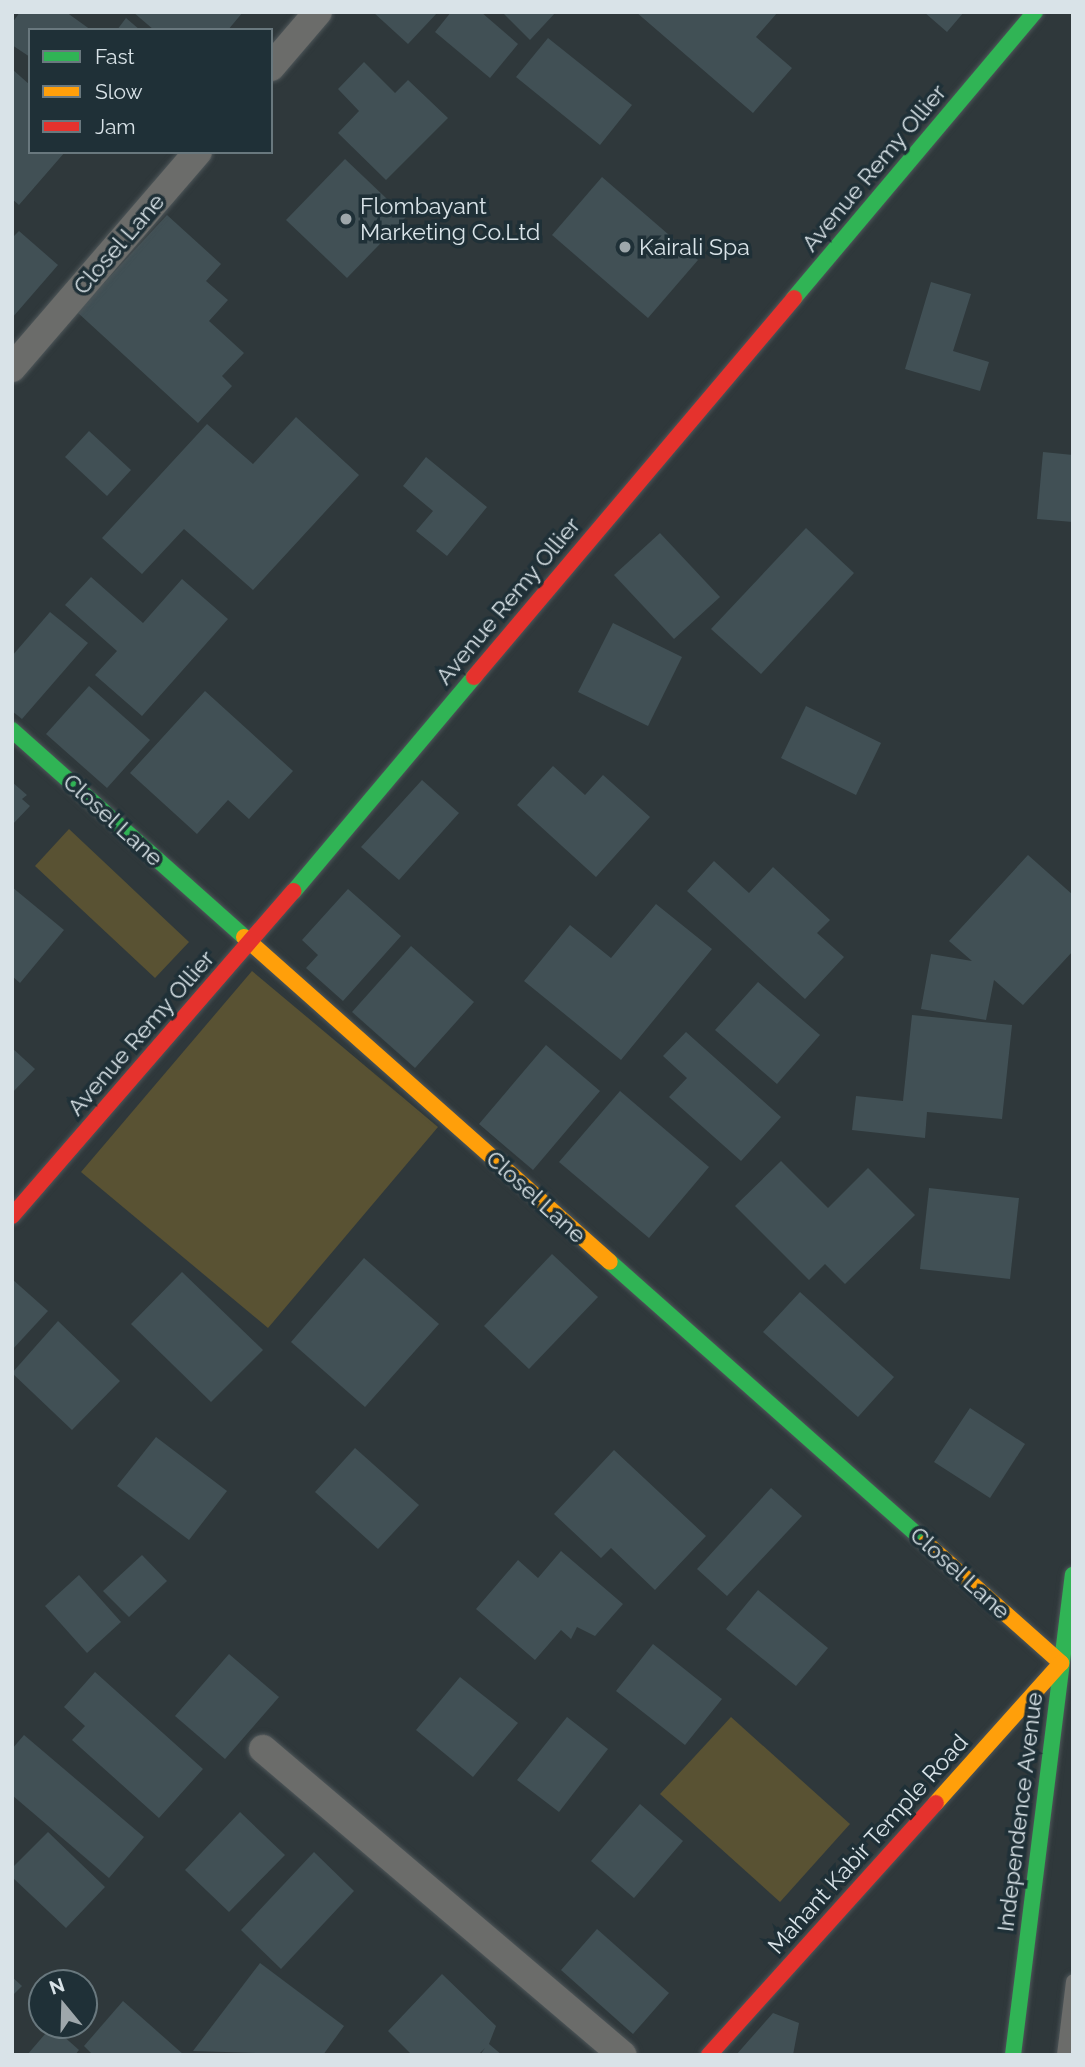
<!DOCTYPE html>
<html>
<head>
<meta charset="utf-8">
<style>
	body { margin:0 }
	#map { position:relative; width:1085px; height:2067px; overflow:hidden; background:#2f383b; font-family:Raleway,sans-serif }
	div>[style] { position:absolute }
	.green>* { inset:0; background:#595233 }
	.building>* { inset:0; background:#415055 }
	.roads { filter:drop-shadow(0 0 2px #4e5659) drop-shadow(0 0 2px #4e5659) }
	.lane>* { height:14px; margin:-7px; padding:0 7px; transform-origin:7px; border-radius:7px; background:#6b6c6a }
	.street>* { height:28px; margin:-14px; padding:0 14px; transform-origin:14px; border-radius:14px; background:#6b6c6a }
	.fast>* { height:16px; margin:-8px; padding:0 8px; transform-origin:8px; border-radius:8px; background:#30b455 }
	.slow>* { height:16px; margin:-8px; padding:0 8px; transform-origin:8px; border-radius:8px; background:#ff9f0a }
	.jam>* { height:16px; margin:-8px; padding:0 8px; transform-origin:8px; border-radius:8px; background:#e5322d }
	.dots>* { width:19px; height:19px; translate:-50% -50%; box-sizing:border-box; border:4px solid #1f3037; border-radius:50% }
	span { translate:-50% -50%; white-space:nowrap; text-align:center; line-height:1.15; -webkit-text-stroke:7px #1f3037; paint-order:stroke }
	.street-label { font-size:23px; color:#d9e3e8 }
	.poi-label { font-size:23px; color:#d9e3e8 }
	.left { translate:0 -50%; text-align:left }
	.frame { position:absolute; inset:0; border:14px solid #d9e3e8; pointer-events:none }
	.legend { position:absolute; left:28px; top:28px; width:245px; height:126px; box-sizing:border-box; background:#1f3037; border:2px solid #69787e; margin:0; padding:9px 12px; list-style:none; font-size:21px; color:#d9e3e8 }
	.legend li { display:flex; align-items:center; gap:14px; height:35px }
	.legend b { width:35px; border:2px solid #69787e }
	.north { position:absolute; left:28px; top:1969px; width:70px; height:70px; box-sizing:border-box; background:#1f3037; border:2px solid #69787e; border-radius:50%; rotate:341deg; font-size:19px; font-weight:700; line-height:28px; text-align:center; color:#d9e3e8 }
	.north::after { content:''; display:block; margin:auto; width:24px; height:32px; background:#9ea7ab; clip-path:polygon(50% 0,100% 100%,50% 72%,0 100%) }
</style>
</head>
<body>
<div id="map">
	<div class="green">
		<i style="clip-path:polygon(69px 829px,189px 942px,155px 978px,35px 866px)"></i>
		<i style="clip-path:polygon(252px 971px,438px 1127px,268px 1328px,81px 1172px)"></i>
		<i style="clip-path:polygon(731px 1717px,850px 1824px,780px 1902px,660px 1794px)"></i>
	</div>
	<div class="building">
		<i style="clip-path:polygon(20px 12px,66px 12px,91px 30px,30px 30px,30px 57px,12px 45px,12px 23px)"></i>
		<i style="clip-path:polygon(133px 12px,243px 12px,228px 30px,154px 30px)"></i>
		<i style="clip-path:polygon(373px 12px,438px 12px,408px 44px)"></i>
		<i style="clip-path:polygon(451px 12px,481px 12px,518px 44px,490px 78px,435px 32px)"></i>
		<i style="clip-path:polygon(502px 12px,556px 12px,530px 40px)"></i>
		<i style="clip-path:polygon(636px 12px,778px 12px,756px 37px,792px 68px,753px 113px)"></i>
		<i style="clip-path:polygon(924px 12px,964px 12px,947px 32px)"></i>
		<i style="clip-path:polygon(126px 18px,140px 30px,117px 30px)"></i>
		<i style="clip-path:polygon(548px 38px,632px 105px,600px 145px,516px 77px)"></i>
		<i style="clip-path:polygon(364px 62px,395px 93px,408px 80px,448px 118px,386px 180px,338px 133px,359px 111px,338px 89px)"></i>
		<i style="clip-path:polygon(12px 69px,30px 85px,30px 152px,65px 152px,19px 205px,12px 199px)"></i>
		<i style="clip-path:polygon(345px 159px,406px 217px,347px 278px,286px 220px)"></i>
		<i style="clip-path:polygon(602px 177px,698px 260px,648px 318px,552px 235px)"></i>
		<i style="clip-path:polygon(167px 215px,221px 264px,206px 281px,228px 300px,209px 321px,244px 353px,222px 376px,232px 386px,198px 423px,77px 312px)"></i>
		<i style="clip-path:polygon(19px 231px,58px 265px,12px 318px,12px 238px)"></i>
		<i style="clip-path:polygon(931px 282px,971px 294px,953px 351px,989px 362px,980px 391px,905px 369px)"></i>
		<i style="clip-path:polygon(296px 417px,359px 475px,253px 590px,184px 529px,142px 574px,102px 538px,207px 424px,253px 464px)"></i>
		<i style="clip-path:polygon(89px 431px,131px 470px,107px 496px,65px 457px)"></i>
		<i style="clip-path:polygon(1043px 452px,1073px 455px,1073px 522px,1037px 519px)"></i>
		<i style="clip-path:polygon(426px 457px,487px 507px,447px 556px,416px 531px,433px 511px,403px 486px)"></i>
		<i style="clip-path:polygon(806px 528px,854px 573px,761px 674px,711px 629px)"></i>
		<i style="clip-path:polygon(660px 533px,720px 597px,674px 639px,614px 575px)"></i>
		<i style="clip-path:polygon(91px 577px,143px 623px,182px 579px,228px 619px,142px 716px,95px 675px,117px 651px,65px 605px)"></i>
		<i style="clip-path:polygon(50px 612px,88px 643px,22px 719px,12px 711px,12px 656px)"></i>
		<i style="clip-path:polygon(613px 623px,682px 657px,648px 726px,578px 692px)"></i>
		<i style="clip-path:polygon(89px 686px,150px 740px,107px 788px,46px 734px)"></i>
		<i style="clip-path:polygon(205px 691px,293px 771px,249px 819px,228px 800px,197px 834px,130px 773px)"></i>
		<i style="clip-path:polygon(806px 706px,881px 743px,856px 795px,781px 758px)"></i>
		<i style="clip-path:polygon(553px 766px,585px 795px,603px 775px,650px 817px,596px 877px,517px 805px)"></i>
		<i style="clip-path:polygon(422px 780px,459px 813px,399px 880px,361px 847px)"></i>
		<i style="clip-path:polygon(12px 782px,27px 795px,22px 799px,30px 806px,12px 825px)"></i>
		<i style="clip-path:polygon(1028px 855px,1073px 895px,1073px 951px,1023px 1005px,994px 980px,986px 1020px,921px 1009px,931px 954px,972px 961px,949px 941px)"></i>
		<i style="clip-path:polygon(714px 861px,749px 893px,773px 867px,830px 920px,817px 933px,844px 957px,805px 999px,687px 891px)"></i>
		<i style="clip-path:polygon(12px 887px,64px 930px,20px 983px,12px 976px)"></i>
		<i style="clip-path:polygon(348px 889px,401px 936px,343px 1001px,306px 968px,318px 955px,302px 940px)"></i>
		<i style="clip-path:polygon(656px 904px,712px 949px,621px 1060px,524px 981px,570px 925px,611px 958px)"></i>
		<i style="clip-path:polygon(411px 946px,474px 1002px,415px 1068px,352px 1012px)"></i>
		<i style="clip-path:polygon(758px 982px,820px 1035px,777px 1084px,715px 1030px)"></i>
		<i style="clip-path:polygon(912px 1015px,1012px 1025px,1002px 1119px,927px 1112px,925px 1138px,852px 1130px,856px 1096px,903px 1101px)"></i>
		<i style="clip-path:polygon(686px 1032px,781px 1117px,741px 1161px,669px 1097px,687px 1078px,663px 1056px)"></i>
		<i style="clip-path:polygon(546px 1045px,600px 1091px,533px 1170px,479px 1124px)"></i>
		<i style="clip-path:polygon(12px 1048px,35px 1069px,12px 1093px)"></i>
		<i style="clip-path:polygon(620px 1091px,709px 1167px,649px 1238px,559px 1162px)"></i>
		<i style="clip-path:polygon(781px 1161px,828px 1208px,868px 1168px,915px 1215px,845px 1284px,825px 1264px,809px 1280px,735px 1206px)"></i>
		<i style="clip-path:polygon(929px 1188px,1019px 1198px,1010px 1279px,920px 1269px)"></i>
		<i style="clip-path:polygon(552px 1254px,598px 1297px,529px 1369px,484px 1326px)"></i>
		<i style="clip-path:polygon(364px 1258px,439px 1324px,365px 1407px,291px 1342px)"></i>
		<i style="clip-path:polygon(182px 1272px,263px 1350px,211px 1402px,131px 1324px)"></i>
		<i style="clip-path:polygon(12px 1279px,48px 1311px,12px 1350px)"></i>
		<i style="clip-path:polygon(800px 1292px,894px 1377px,858px 1417px,763px 1332px)"></i>
		<i style="clip-path:polygon(58px 1321px,120px 1381px,72px 1430px,12px 1373px)"></i>
		<i style="clip-path:polygon(970px 1408px,1025px 1444px,990px 1498px,934px 1462px)"></i>
		<i style="clip-path:polygon(156px 1437px,227px 1491px,189px 1540px,117px 1486px)"></i>
		<i style="clip-path:polygon(355px 1448px,419px 1505px,378px 1549px,315px 1492px)"></i>
		<i style="clip-path:polygon(614px 1450px,706px 1536px,655px 1590px,611px 1548px,601px 1558px,554px 1514px)"></i>
		<i style="clip-path:polygon(771px 1488px,802px 1516px,727px 1596px,697px 1569px)"></i>
		<i style="clip-path:polygon(561px 1551px,623px 1604px,595px 1636px,577px 1627px,571px 1639px,561px 1630px,535px 1660px,476px 1609px,518px 1560px,538px 1578px)"></i>
		<i style="clip-path:polygon(142px 1555px,167px 1581px,129px 1617px,103px 1591px)"></i>
		<i style="clip-path:polygon(79px 1575px,121px 1622px,87px 1653px,45px 1606px)"></i>
		<i style="clip-path:polygon(758px 1590px,828px 1648px,796px 1686px,726px 1629px)"></i>
		<i style="clip-path:polygon(653px 1644px,722px 1699px,685px 1745px,616px 1691px)"></i>
		<i style="clip-path:polygon(229px 1654px,279px 1697px,225px 1759px,175px 1716px)"></i>
		<i style="clip-path:polygon(95px 1672px,203px 1769px,159px 1818px,72px 1740px,85px 1726px,64px 1707px)"></i>
		<i style="clip-path:polygon(460px 1677px,518px 1723px,473px 1777px,416px 1730px)"></i>
		<i style="clip-path:polygon(567px 1717px,608px 1749px,559px 1812px,517px 1780px)"></i>
		<i style="clip-path:polygon(24px 1735px,144px 1837px,109px 1878px,12px 1795px,12px 1749px)"></i>
		<i style="clip-path:polygon(640px 1804px,683px 1841px,634px 1898px,591px 1861px)"></i>
		<i style="clip-path:polygon(240px 1812px,285px 1855px,229px 1912px,185px 1870px)"></i>
		<i style="clip-path:polygon(48px 1832px,105px 1887px,66px 1928px,12px 1877px,12px 1868px)"></i>
		<i style="clip-path:polygon(314px 1852px,354px 1891px,281px 1969px,241px 1930px)"></i>
		<i style="clip-path:polygon(597px 1929px,669px 1993px,633px 2034px,561px 1970px)"></i>
		<i style="clip-path:polygon(260px 1963px,344px 2026px,323px 2055px,193px 2051px)"></i>
		<i style="clip-path:polygon(442px 1974px,496px 2026px,489px 2044px,502px 2055px,480px 2055px,485px 2048px,478px 2055px,412px 2055px,388px 2031px)"></i>
		<i style="clip-path:polygon(12px 1977px,22px 1986px,12px 1996px)"></i>
		<i style="clip-path:polygon(123px 2001px,184px 2055px,93px 2055px,84px 2046px)"></i>
		<i style="clip-path:polygon(773px 2013px,799px 2023px,793px 2055px,736px 2055px)"></i>
		<i style="clip-path:polygon(52px 2026px,79px 2050px,75px 2055px,27px 2055px)"></i>
	</div>
	<div class="roads">
		<div class="lane">
			<i style="left:1064px;top:2055px;width:74px;rotate:-83deg"></i>
		</div>
		<div class="street">
			<i style="left:271px;top:67px;width:72px;rotate:-49.5deg"></i>
			<i style="left:12px;top:368px;width:285px;rotate:-49.3deg"></i>
			<i style="left:263px;top:1749px;width:472px;rotate:40.4deg"></i>
		</div>
		<div class="fast">
			<i style="left:794px;top:298px;width:374px;rotate:-49.9deg"></i>
			<i style="left:12px;top:730px;width:311px;rotate:41.7deg"></i>
			<i style="left:294px;top:891px;width:280px;rotate:-49.9deg"></i>
			<i style="left:610px;top:1262px;width:423px;rotate:41.6deg"></i>
			<i style="left:1013px;top:2055px;width:484px;rotate:-82.9deg"></i>
		</div>
		<div class="slow">
			<i style="left:244px;top:937px;width:489px;rotate:41.6deg"></i>
			<i style="left:926px;top:1543px;width:181px;rotate:41.6deg"></i>
			<i style="left:1061px;top:1663px;width:188px;rotate:131.8deg"></i>
		</div>
		<div class="jam">
			<i style="left:474px;top:677px;width:496px;rotate:-49.8deg"></i>
			<i style="left:12px;top:1216px;width:430px;rotate:-49.1deg"></i>
			<i style="left:709px;top:2055px;width:339px;rotate:-48deg"></i>
		</div>
	</div>
	<div class="dots">
		<i style="left:346px;top:219px;background:#9ea7ab"></i>
		<i style="left:625px;top:247px;background:#9ea7ab"></i>
	</div>
	<div class="street-label">
		<span style="left:874px;top:168px;rotate:-50deg">Avenue Remy Ollier</span>
		<span style="left:119px;top:244px;rotate:-49deg">Closel Lane</span>
		<span style="left:508px;top:601px;rotate:-50deg">Avenue Remy Ollier</span>
		<span style="left:113px;top:820px;rotate:42deg">Closel Lane</span>
		<span style="left:141px;top:1033px;rotate:-49deg">Avenue Remy Ollier</span>
		<span style="left:536px;top:1197px;rotate:42deg">Closel Lane</span>
		<span style="left:960px;top:1573px;rotate:42deg">Closel Lane</span>
		<span style="left:1020px;top:1812px;rotate:-83deg">Independence Avenue</span>
		<span style="left:868px;top:1844px;rotate:-48deg">Mahant Kabir Temple Road</span>
	</div>
	<div class="poi-label">
		<span class="left" style="left:360px;top:219px">Flombayant<br>Marketing Co.Ltd</span>
		<span class="left" style="left:639px;top:247px">Kairali Spa</span>
	</div>
	<div class="frame"></div>
	<ul class="legend">
	<li><b style="height:9px;background:#30b455"></b>Fast</li>
	<li><b style="height:9px;background:#ff9f0a"></b>Slow</li>
	<li><b style="height:9px;background:#e5322d"></b>Jam</li>
	</ul>
	<div class="north">N</div>
</div>
</body>
</html>
